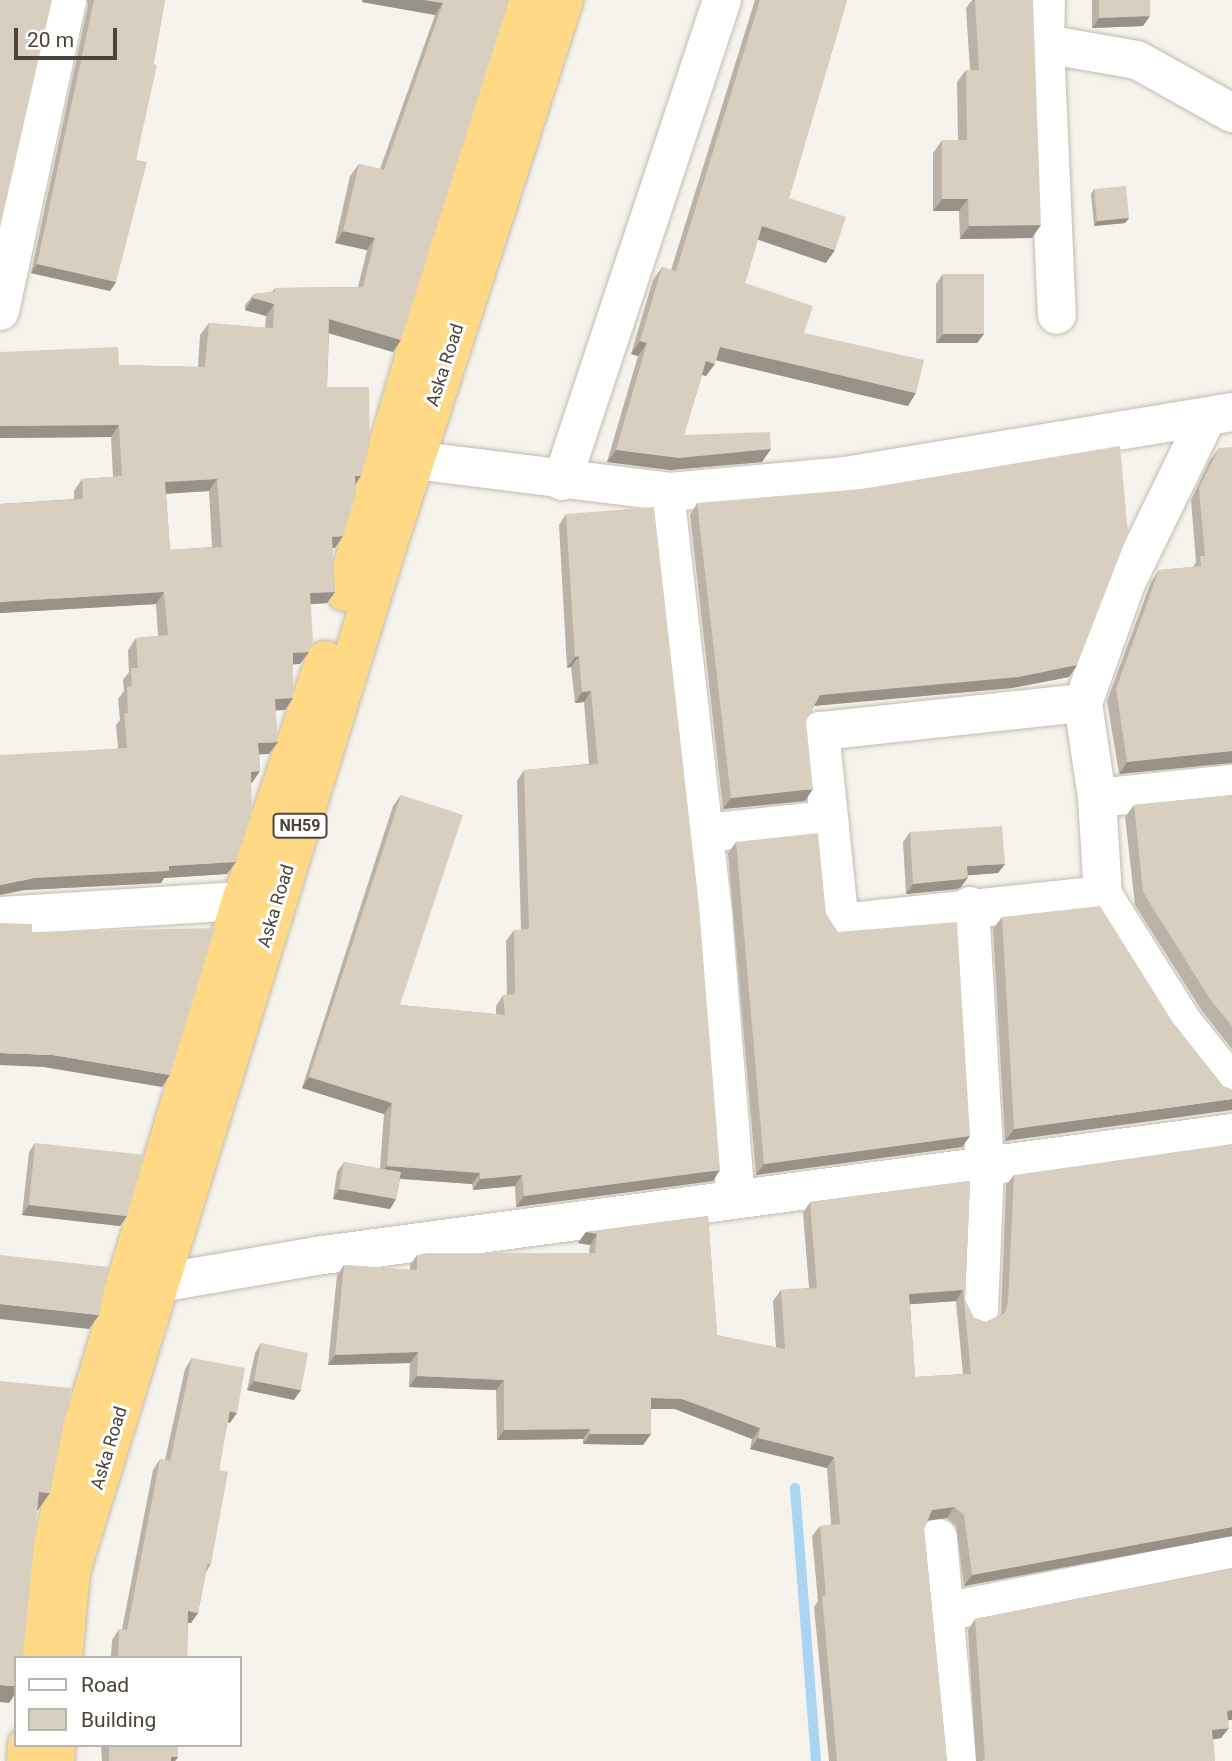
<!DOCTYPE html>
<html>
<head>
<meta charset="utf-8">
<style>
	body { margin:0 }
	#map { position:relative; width:1232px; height:1761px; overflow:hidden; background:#f6f3ec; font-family:Roboto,sans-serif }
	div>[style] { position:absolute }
	.stream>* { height:10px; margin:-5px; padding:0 5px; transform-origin:5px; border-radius:5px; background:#a9d4f2 }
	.roads { filter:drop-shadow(0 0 2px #c2bbae) drop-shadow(0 0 2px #c2bbae) }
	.minor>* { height:38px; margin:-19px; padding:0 19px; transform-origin:19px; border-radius:19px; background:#fff }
	.trunk>* { height:38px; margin:-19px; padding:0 19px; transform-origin:19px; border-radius:19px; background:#ffd985 }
	.wall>* { inset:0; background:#bab2a6 }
	.shaded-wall>* { inset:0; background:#979187 }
	.building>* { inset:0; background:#d8cfc1 }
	span { translate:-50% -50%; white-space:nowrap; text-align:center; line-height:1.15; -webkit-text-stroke:6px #fff; paint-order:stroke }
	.shield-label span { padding:2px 5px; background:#fff; border:2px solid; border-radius:5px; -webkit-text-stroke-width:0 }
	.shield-label { font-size:16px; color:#4b4439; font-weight:700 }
	.street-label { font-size:18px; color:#4b4439 }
	.legend { position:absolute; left:14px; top:1656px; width:228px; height:91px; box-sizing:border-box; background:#fff; border:2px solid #b7b4b0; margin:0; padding:9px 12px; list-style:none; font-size:21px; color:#4b4439 }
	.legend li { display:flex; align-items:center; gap:14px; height:35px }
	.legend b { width:35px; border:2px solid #b7b4b0 }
	.scale { position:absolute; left:14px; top:28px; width:103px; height:32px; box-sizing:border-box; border:4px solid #4b4439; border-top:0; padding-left:9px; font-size:21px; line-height:24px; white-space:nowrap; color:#4b4439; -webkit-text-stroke:5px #fff; paint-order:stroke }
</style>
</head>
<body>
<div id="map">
	<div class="stream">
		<i style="left:795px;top:1488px;width:274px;rotate:85.6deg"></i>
	</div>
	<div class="roads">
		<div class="minor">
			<i style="left:1046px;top:0;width:44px;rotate:91.3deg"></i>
			<i style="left:1045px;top:44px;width:93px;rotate:9.9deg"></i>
			<i style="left:1137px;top:60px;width:109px;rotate:29.2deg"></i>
			<i style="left:1045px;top:44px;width:271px;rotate:87.5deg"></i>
			<i style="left:0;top:311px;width:318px;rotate:-77.8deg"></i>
			<i style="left:1206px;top:419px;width:182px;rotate:116deg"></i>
			<i style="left:1126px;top:583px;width:127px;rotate:109.7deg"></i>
			<i style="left:1083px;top:703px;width:96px;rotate:81.6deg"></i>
			<i style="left:1097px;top:798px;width:97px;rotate:86.5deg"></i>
			<i style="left:1103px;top:895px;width:152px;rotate:57.9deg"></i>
			<i style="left:1184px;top:1024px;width:77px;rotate:51.3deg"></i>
			<i style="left:414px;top:460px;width:258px;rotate:7.1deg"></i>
			<i style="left:670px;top:492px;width:177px;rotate:-5.2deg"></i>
			<i style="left:846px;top:476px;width:391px;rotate:-9.4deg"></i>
			<i style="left:562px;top:481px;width:507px;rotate:-71.6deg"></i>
			<i style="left:670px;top:492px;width:18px;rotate:99deg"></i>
			<i style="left:667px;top:510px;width:408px;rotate:83.5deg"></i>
			<i style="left:713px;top:915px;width:284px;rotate:85.4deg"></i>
			<i style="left:1083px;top:703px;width:264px;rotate:173.9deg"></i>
			<i style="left:820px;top:731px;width:193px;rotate:84.1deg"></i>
			<i style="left:840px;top:923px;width:264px;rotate:-6.1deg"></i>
			<i style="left:1097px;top:798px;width:136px;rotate:-5.9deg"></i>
			<i style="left:705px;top:833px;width:125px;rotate:-6deg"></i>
			<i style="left:970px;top:906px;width:261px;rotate:86.7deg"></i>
			<i style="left:985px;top:1167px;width:144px;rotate:92.4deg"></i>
			<i style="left:0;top:916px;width:241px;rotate:-3.6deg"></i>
			<i style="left:128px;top:1283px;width:32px"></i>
			<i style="left:160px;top:1283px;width:158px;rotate:-9.8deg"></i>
			<i style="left:316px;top:1256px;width:924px;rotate:-7.65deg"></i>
			<i style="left:938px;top:1538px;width:224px;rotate:85.1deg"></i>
			<i style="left:944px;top:1612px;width:294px;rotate:-11.2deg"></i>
		</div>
		<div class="trunk">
			<i style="left:345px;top:592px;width:312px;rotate:-73.6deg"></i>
			<i style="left:433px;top:293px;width:308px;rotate:-72.2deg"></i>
			<i style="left:33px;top:1658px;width:31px;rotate:-84deg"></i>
			<i style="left:36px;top:1627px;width:156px;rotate:-78.2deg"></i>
			<i style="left:68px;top:1474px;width:599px;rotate:-73.2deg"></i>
			<i style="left:241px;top:901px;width:255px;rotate:-70.8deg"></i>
			<i style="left:63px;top:1658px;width:87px;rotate:-84.7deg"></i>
			<i style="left:71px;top:1571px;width:1075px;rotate:-72.85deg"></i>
			<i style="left:388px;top:544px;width:572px;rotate:-72.07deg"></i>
			<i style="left:26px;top:1761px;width:16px;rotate:-86deg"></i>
			<i style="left:55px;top:1761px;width:16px;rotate:-86deg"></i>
		</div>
	</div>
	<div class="wall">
		<i style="clip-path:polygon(87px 0,165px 0,136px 160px,116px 282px,110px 291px,31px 273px,88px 5px)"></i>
		<i style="clip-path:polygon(evenodd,362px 0,509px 0,393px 352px,329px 333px,327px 387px,361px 476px,355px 484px,335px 548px,332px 548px,335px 592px,327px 603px,310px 604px,300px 664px,293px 664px,293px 698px,285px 710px,276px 710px,269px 754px,259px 754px,260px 771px,251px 783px,236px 862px,227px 874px,164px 878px,161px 883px,25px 890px,118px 748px,116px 725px,120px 720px,118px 699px,124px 691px,123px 680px,129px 672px,128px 650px,136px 638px,158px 636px,156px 604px,0 613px,0 504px,74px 499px,74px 491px,82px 479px,113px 477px,111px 437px,0 438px,0 352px,119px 365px,198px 367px,200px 335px,209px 323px,265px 328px,266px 316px,245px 310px,245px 305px,254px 294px,272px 292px,275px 288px,358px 287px,367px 250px,335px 243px,350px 176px,359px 164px,380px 169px,435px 15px,362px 2px,362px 0,209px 491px,212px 547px,170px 550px,166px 494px,209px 491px)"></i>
		<i style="clip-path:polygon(755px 0,847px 0,789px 198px,826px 263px,758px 239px,745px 283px,804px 333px,908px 406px,716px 360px,706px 376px,702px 375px,684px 435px,762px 462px,670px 470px,607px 462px,638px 356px,631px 354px,653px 280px,662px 267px,671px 270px)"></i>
		<i style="clip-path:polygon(972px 0,1033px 0,1032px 238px,960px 239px,959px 211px,933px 211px,933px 153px,942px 140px,958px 140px,957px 82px,966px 70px,970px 70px,966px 8px)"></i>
		<i style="clip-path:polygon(1092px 0,1150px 0,1143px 26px,1092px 28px)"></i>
		<i style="clip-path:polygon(1094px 189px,1129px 218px,1125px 223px,1094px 226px,1091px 194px)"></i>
		<i style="clip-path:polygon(943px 274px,984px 334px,977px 343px,936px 343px,936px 284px)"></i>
		<i style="clip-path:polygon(1219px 448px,1230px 762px,1119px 774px,1107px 701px,1151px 582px,1159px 570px,1193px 567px,1196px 562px,1191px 500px,1210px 460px)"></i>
		<i style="clip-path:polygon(697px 503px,1077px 665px,1069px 677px,1012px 688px,814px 706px,806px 721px,805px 801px,723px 809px,690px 515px)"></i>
		<i style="clip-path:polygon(566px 514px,713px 1181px,516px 1207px,515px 1186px,473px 1190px,472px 1184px,400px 1179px,396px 1199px,390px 1209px,333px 1199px,337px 1172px,344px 1162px,380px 1169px,384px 1114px,302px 1088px,393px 806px,401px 795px,400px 1005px,496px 1014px,496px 1006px,503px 995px,507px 995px,506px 941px,514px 930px,521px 930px,517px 781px,524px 770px,589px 764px,584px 702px,575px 703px,571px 667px,567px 668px,559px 525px)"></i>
		<i style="clip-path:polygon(1232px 795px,1232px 1049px,1202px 1011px,1135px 905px,1125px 817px,1134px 805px)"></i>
		<i style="clip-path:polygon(910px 832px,1005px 864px,998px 873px,968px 875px,968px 877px,961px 887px,957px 889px,906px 894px,903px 842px)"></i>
		<i style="clip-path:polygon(736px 842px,826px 914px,970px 1136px,962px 1147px,756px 1175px,728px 853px)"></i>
		<i style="clip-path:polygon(1002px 917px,1174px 1024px,1223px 1086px,1005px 1141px,993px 929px)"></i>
		<i style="clip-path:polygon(35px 1143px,120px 1226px,22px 1215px,29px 1152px)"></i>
		<i style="clip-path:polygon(evenodd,1014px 1175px,1232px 1536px,964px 1586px,956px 1526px,947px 1518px,928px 1520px,924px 1529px,947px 1761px,829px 1761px,814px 1607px,818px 1601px,812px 1536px,820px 1526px,831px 1525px,827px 1468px,750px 1449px,752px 1439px,675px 1409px,651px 1409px,651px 1434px,643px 1445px,583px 1444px,583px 1439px,497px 1440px,496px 1390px,409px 1387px,410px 1363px,328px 1365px,337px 1275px,344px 1265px,410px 1270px,410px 1265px,417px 1255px,589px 1253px,590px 1245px,578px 1243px,586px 1232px,708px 1216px,717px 1335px,776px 1348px,773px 1301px,781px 1290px,809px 1288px,803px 1213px,810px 1202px,970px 1181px,965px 1300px,974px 1318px,986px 1322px,1000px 1315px,1001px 1313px,1006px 1185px,1014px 1175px,956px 1301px,963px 1374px,915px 1377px,910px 1304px,956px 1301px)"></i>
		<i style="clip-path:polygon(261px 1343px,294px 1400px,247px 1390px,255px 1353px)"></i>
		<i style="clip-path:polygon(192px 1358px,230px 1423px,227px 1422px,219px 1470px,211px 1564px,206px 1572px,198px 1613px,191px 1623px,188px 1623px,187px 1658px,111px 1658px,112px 1640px,119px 1629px,122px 1629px,153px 1470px,160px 1459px,165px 1460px,185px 1369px)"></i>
		<i style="clip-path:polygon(1232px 1568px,1232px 1720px,1228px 1720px,1221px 1738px,1213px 1739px,1215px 1761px,976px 1761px,968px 1630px,975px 1619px)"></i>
		<i style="clip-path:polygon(101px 1745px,178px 1745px,178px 1757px,175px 1761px,102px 1761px)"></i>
	</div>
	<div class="shaded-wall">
		<i style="clip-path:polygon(363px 0,424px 0,443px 3px,435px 15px,362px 2px)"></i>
		<i style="clip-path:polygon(1150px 16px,1143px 26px,1092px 28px,1099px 18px)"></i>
		<i style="clip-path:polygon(942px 199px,968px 199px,959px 211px,933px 211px)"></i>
		<i style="clip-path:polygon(1129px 218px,1125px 223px,1094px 226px,1097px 221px)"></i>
		<i style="clip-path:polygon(1041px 225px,1032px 238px,960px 239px,969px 226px)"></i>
		<i style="clip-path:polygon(762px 226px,835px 250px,826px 263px,753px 238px)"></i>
		<i style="clip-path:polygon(343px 231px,375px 238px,367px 250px,335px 243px)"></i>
		<i style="clip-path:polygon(37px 264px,116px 282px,110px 291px,31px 273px)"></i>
		<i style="clip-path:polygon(253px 298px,274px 304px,266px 316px,245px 310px)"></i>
		<i style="clip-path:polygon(329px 319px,401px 340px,393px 352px,321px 331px)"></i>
		<i style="clip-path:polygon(943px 334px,984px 334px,977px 343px,936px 343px)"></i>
		<i style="clip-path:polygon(640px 341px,647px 343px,638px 356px,631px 354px)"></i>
		<i style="clip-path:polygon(720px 347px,916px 393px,908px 406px,711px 359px)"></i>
		<i style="clip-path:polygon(706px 361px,715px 364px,706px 376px,697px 373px)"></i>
		<i style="clip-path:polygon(119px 425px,111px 437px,0 438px,0 426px)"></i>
		<i style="clip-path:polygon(771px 449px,762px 462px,670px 470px,607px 462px,616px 450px)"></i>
		<i style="clip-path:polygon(355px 476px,361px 476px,353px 487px)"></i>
		<i style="clip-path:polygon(217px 479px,209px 491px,157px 494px,165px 482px)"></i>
		<i style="clip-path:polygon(343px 536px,335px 548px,323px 549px,332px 537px)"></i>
		<i style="clip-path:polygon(164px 592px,156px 604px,0 613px,0 602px)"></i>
		<i style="clip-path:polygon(335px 592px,327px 603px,301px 605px,310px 593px)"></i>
		<i style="clip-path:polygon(309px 652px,300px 664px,285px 665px,293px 653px)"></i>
		<i style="clip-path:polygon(579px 656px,571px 667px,567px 668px,575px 657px)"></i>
		<i style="clip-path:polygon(1077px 665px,1069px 677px,1012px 688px,812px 706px,820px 695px)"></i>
		<i style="clip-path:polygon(591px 691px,584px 702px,575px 703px,582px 692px)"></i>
		<i style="clip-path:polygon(293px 698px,285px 710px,267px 711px,275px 699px)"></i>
		<i style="clip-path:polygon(278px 742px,269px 754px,250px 755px,258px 743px)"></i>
		<i style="clip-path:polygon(1232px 751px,1232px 763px,1119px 774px,1127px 762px)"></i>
		<i style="clip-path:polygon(260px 771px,252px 783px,242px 784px,251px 772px)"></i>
		<i style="clip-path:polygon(813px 789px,805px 801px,723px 809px,731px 798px)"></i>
		<i style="clip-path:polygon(236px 862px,227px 874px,164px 878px,161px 883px,25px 890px,0 895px,0 885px,34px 878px,169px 866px)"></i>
		<i style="clip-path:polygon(1005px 864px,998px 873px,960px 876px,967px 866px)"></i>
		<i style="clip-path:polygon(968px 877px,961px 887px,957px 889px,906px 894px,913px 884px)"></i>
		<i style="clip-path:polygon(0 1053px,53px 1055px,170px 1075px,162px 1087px,44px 1067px,0 1065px)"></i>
		<i style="clip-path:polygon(309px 1077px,392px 1103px,384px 1114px,302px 1088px)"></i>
		<i style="clip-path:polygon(1232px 1099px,1232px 1110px,1005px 1141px,1014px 1129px)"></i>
		<i style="clip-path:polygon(970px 1136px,962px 1147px,756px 1175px,764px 1164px)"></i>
		<i style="clip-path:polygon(387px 1166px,480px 1173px,472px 1184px,379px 1177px)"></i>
		<i style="clip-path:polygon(720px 1170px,713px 1181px,516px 1207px,524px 1196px)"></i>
		<i style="clip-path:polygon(522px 1175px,515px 1186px,473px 1190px,480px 1179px)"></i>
		<i style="clip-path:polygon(339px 1189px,396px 1199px,390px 1209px,333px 1199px)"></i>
		<i style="clip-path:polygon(29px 1205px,127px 1216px,120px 1226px,22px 1215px)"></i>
		<i style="clip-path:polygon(586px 1232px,597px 1234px,590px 1245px,578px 1243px)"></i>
		<i style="clip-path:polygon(963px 1290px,956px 1301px,901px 1305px,909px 1294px)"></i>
		<i style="clip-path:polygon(0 1304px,99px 1315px,89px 1329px,0 1319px)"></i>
		<i style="clip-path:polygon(418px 1352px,410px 1363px,328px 1365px,335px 1355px)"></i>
		<i style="clip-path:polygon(417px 1376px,504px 1380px,496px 1390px,409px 1387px)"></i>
		<i style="clip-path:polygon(254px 1381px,301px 1390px,294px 1400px,247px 1390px)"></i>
		<i style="clip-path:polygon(651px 1398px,682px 1399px,760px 1428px,752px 1439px,675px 1409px,644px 1409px)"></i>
		<i style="clip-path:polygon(230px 1411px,237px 1413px,230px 1423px,222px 1421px)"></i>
		<i style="clip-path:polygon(590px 1429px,583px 1439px,497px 1440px,504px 1430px)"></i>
		<i style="clip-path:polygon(590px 1434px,651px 1434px,643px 1445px,583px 1444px)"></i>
		<i style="clip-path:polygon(758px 1438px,834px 1457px,827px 1468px,750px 1449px)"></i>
		<i style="clip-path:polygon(39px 1492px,50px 1493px,38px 1510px,28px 1509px)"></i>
		<i style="clip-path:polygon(954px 1507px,947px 1518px,925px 1521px,932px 1510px)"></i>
		<i style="clip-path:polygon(1232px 1527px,1232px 1536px,964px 1586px,972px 1575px)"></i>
		<i style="clip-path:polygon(188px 1611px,198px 1613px,191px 1623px,181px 1622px)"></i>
		<i style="clip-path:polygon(0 1685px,16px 1686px,16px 1693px,9px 1703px,0 1702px)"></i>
		<i style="clip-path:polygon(1232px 1710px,1232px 1720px,1219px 1721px,1227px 1711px)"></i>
		<i style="clip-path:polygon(1229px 1728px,1221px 1738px,1205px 1741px,1212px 1730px)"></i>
		<i style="clip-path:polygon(171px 1757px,178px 1757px,175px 1761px,168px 1761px)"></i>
	</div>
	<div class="building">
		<i style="clip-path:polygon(0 0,52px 0,0 228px)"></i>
		<i style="clip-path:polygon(94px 0,165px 0,153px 64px,157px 65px,136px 160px,147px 162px,116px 282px,37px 264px)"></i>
		<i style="clip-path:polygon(evenodd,424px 0,509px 0,401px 340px,329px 319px,327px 387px,369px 387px,370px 444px,361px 476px,355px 476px,356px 494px,343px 536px,332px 537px,335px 592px,310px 593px,313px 641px,309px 652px,293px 653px,293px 698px,275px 699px,278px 742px,258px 743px,260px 771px,251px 772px,252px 814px,236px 862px,169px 866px,169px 871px,34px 878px,0 885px,0 755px,127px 748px,124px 713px,128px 713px,127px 687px,132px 686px,131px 668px,138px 668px,136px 638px,168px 635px,164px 592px,0 602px,0 504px,83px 499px,82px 479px,122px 476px,119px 425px,0 426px,0 352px,118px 347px,119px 365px,205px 367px,209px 323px,273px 328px,274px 304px,253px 298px,254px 294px,275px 292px,275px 288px,363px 287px,375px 238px,343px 231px,359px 164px,384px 170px,443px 3px,424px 0,217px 479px,222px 547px,170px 550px,165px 482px,217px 479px)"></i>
		<i style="clip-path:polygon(760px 0,847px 0,789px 198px,846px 217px,835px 250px,762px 226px,745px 283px,813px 306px,804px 333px,924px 360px,916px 393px,720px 347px,715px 364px,706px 361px,684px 435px,770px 432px,771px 449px,679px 458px,616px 450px,647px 343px,640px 341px,662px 267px,676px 271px)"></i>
		<i style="clip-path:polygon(975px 0,1033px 0,1041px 225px,969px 226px,968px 199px,942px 199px,942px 140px,967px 140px,966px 70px,979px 70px)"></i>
		<i style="clip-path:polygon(1099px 0,1150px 0,1150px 16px,1099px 18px)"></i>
		<i style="clip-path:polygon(1126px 186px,1129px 218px,1097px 221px,1094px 189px)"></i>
		<i style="clip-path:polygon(943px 274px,984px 274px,984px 334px,943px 334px)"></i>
		<i style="clip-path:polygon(1120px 446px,1128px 534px,1077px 665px,1019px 677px,820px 695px,806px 721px,813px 789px,731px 798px,697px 503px,861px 489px)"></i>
		<i style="clip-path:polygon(1232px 447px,1232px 751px,1127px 762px,1116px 689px,1159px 570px,1201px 566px,1200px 556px,1205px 556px,1199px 488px,1219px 448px)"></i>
		<i style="clip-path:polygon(654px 507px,699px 906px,720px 1170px,524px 1196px,522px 1175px,480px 1179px,480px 1173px,387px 1166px,392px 1103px,309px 1077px,401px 795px,463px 815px,400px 1005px,505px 1015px,503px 995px,515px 994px,514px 930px,529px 929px,524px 770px,598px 764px,591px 691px,582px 692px,579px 656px,575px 657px,566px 514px)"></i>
		<i style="clip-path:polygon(1232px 795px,1232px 1026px,1210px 999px,1143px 892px,1134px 805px)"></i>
		<i style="clip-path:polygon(1002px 826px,1005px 864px,967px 866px,968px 877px,964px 879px,913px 884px,910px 832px)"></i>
		<i style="clip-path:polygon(818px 833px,826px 914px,838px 932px,957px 922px,970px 1136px,764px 1164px,736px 842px)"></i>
		<i style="clip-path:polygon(1100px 906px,1174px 1024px,1223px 1086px,1232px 1089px,1232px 1099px,1014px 1129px,1002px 917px)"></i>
		<i style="clip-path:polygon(0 923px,32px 924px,32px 932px,215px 928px,170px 1075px,53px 1055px,0 1053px)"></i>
		<i style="clip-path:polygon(35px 1143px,145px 1155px,127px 1216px,29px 1205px)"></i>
		<i style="clip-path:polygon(evenodd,1232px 1144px,1232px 1527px,972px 1575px,964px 1515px,954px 1507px,932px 1510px,924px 1529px,947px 1761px,837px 1761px,822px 1596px,826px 1595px,820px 1526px,840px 1524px,834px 1457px,758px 1438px,760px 1428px,682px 1399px,651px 1398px,651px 1434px,590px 1434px,590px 1429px,504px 1430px,504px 1380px,417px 1376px,418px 1352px,335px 1355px,344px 1265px,417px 1270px,417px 1255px,427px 1253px,595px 1253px,597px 1234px,586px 1232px,708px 1216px,717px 1335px,785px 1349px,781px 1290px,817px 1288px,810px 1202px,970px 1181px,965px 1300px,974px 1318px,986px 1322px,1005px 1313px,1008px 1302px,1014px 1175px,1232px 1144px,963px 1290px,971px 1374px,915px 1377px,909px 1294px,963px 1290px)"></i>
		<i style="clip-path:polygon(344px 1162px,401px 1172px,396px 1199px,339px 1189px)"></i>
		<i style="clip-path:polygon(0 1255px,109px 1267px,99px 1315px,0 1304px)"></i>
		<i style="clip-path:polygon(261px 1343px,308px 1353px,301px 1390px,254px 1381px)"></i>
		<i style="clip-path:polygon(192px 1358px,245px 1368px,237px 1413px,230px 1411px,219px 1470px,228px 1472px,211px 1564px,207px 1564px,198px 1613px,188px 1611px,187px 1658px,118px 1658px,119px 1629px,127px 1630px,160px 1459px,170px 1461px)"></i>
		<i style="clip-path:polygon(0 1381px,71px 1388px,50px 1493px,39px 1492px,23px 1658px,16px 1658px,16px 1686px,0 1685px)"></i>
		<i style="clip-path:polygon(1232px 1568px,1232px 1710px,1227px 1711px,1229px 1728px,1212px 1730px,1215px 1761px,982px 1761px,985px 1759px,975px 1619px)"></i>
		<i style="clip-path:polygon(109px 1745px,178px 1745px,178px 1757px,171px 1757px,171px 1761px,109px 1761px)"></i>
	</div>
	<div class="shield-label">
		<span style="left:300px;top:826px">NH59</span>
	</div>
	<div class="street-label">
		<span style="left:445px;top:365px;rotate:-72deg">Aska Road</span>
		<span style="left:276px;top:906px;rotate:-73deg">Aska Road</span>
		<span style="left:109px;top:1448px;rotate:-73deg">Aska Road</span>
	</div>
	<ul class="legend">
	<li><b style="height:9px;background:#fff"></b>Road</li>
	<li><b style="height:19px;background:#d8cfc1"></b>Building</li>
	</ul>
	<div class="scale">20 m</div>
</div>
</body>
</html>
